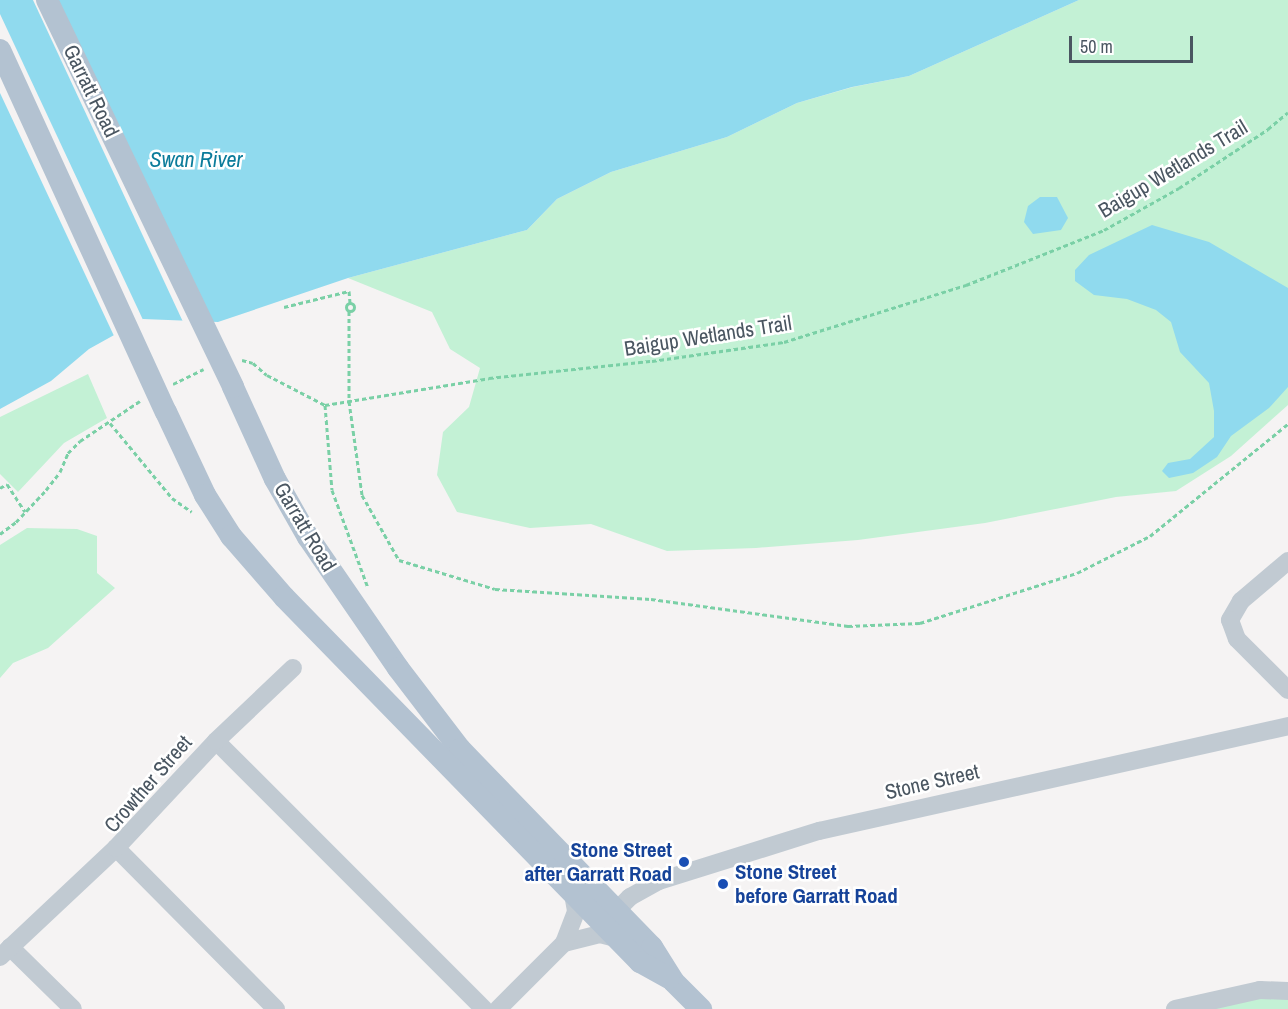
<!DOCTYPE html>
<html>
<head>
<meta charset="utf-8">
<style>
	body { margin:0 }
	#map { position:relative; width:1288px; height:1009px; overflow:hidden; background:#f5f3f3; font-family:"Archivo Narrow",sans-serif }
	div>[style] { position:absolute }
	.green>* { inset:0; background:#c3f1d5 }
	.water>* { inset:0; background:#90daee }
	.pier>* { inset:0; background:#f5f3f3 }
	.path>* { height:3px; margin-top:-1.5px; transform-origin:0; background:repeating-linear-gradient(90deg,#7ad0a6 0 4.5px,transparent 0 7.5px) }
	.path>.ring { margin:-1.5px; padding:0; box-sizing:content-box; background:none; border:3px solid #7ad0a6; border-radius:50% }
	.minor>* { height:18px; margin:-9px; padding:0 9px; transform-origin:9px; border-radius:9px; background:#c1cad2 }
	.major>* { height:22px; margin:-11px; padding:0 11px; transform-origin:11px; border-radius:11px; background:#b3c2d1 }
	.major-bridge>* { height:22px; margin:-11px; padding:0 11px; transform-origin:11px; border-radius:11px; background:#b3c2d1 }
	.dots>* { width:16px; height:16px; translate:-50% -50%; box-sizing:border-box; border:3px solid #fff; border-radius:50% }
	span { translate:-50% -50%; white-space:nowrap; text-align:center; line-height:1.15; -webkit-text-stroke:5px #fff; paint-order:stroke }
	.street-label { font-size:21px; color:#4a5661 }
	.transit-label { font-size:21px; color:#164399; font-weight:700 }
	.right { translate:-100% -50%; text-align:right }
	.left { translate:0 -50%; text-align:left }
	.water-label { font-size:22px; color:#0c7c9b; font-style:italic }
	.scale { position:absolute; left:1069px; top:36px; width:124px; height:27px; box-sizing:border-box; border:3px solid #4a5661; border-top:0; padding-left:8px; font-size:18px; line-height:21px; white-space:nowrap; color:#4a5661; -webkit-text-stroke:4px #fff; paint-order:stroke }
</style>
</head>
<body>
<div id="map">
	<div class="green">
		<i style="clip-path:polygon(1079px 0,1288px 0,1288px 405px,1231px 456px,1176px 491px,1116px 497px,985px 523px,858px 540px,756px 548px,667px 551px,591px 524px,530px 528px,457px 512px,437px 475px,443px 432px,469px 407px,480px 368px,450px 349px,432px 312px,348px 278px,527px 230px,557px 199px,611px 172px,727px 137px,797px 103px,853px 87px,909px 76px)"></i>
		<i style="clip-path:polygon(88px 374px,107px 418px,64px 443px,18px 492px,0 474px,0 417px)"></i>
		<i style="clip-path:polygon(27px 528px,77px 529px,97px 536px,97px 573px,115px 588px,48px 648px,13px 663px,0 678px,0 545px)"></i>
		<i style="clip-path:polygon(1260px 990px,1288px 999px,1288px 1009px,1175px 1009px)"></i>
	</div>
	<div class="water">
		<i style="clip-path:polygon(0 0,1079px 0,909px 76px,852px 87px,797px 103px,727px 137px,611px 172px,557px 199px,527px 230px,348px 278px,218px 322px,143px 319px,89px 349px,51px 381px,0 409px)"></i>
		<i style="clip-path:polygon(1040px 197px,1057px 197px,1068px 218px,1061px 230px,1033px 234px,1024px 222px,1028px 206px)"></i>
		<i style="clip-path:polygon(1152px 225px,1209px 242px,1288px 288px,1288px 387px,1269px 408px,1231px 436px,1217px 457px,1193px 473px,1169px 478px,1162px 471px,1168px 463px,1190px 459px,1214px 437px,1214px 411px,1209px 383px,1180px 352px,1171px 322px,1156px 310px,1127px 299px,1094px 295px,1075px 281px,1075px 270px,1089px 255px)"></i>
	</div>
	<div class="pier">
		<i style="clip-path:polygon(33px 0,56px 0,208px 325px,184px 324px)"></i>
		<i style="clip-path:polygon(0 14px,144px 322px,115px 338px,0 93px)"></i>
	</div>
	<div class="path">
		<i class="ring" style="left:346px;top:303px;width:5px;height:5px"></i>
		<i style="left:284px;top:307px;width:67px;rotate:-13.8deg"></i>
		<i style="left:349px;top:291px;width:12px;rotate:85deg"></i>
		<i style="left:349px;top:311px;width:90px;rotate:90deg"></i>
		<i style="left:349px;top:401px;width:95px;rotate:82.1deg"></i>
		<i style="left:362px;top:495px;width:75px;rotate:60.4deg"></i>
		<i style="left:399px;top:560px;width:100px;rotate:16.8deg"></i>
		<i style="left:495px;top:589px;width:156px;rotate:3.7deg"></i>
		<i style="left:651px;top:599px;width:199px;rotate:7.8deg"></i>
		<i style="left:848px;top:626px;width:72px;rotate:-2.4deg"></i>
		<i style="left:920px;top:623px;width:165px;rotate:-17.7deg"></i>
		<i style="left:1077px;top:573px;width:82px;rotate:-26.9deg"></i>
		<i style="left:1150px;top:536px;width:178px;rotate:-39.1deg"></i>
		<i style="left:242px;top:360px;width:11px;rotate:15deg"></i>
		<i style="left:253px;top:363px;width:18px;rotate:41deg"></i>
		<i style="left:267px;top:375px;width:65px;rotate:27.3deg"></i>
		<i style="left:325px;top:405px;width:166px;rotate:-9.3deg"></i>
		<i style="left:489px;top:378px;width:164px;rotate:-6deg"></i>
		<i style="left:652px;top:361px;width:133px;rotate:-8.2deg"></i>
		<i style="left:784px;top:342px;width:191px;rotate:-17.4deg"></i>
		<i style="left:966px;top:285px;width:149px;rotate:-21.7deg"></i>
		<i style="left:1104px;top:230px;width:86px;rotate:-29.2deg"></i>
		<i style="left:1179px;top:188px;width:107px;rotate:-33.5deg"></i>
		<i style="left:1268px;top:129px;width:26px;rotate:-40deg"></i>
		<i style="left:173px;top:384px;width:34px;rotate:-26deg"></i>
		<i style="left:325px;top:405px;width:85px;rotate:85.3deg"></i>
		<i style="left:332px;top:490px;width:104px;rotate:69.8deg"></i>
		<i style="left:110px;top:423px;width:97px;rotate:50.4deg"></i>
		<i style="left:172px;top:498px;width:24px;rotate:35deg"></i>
		<i style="left:0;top:488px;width:8px;rotate:-30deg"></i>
		<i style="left:7px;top:484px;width:33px;rotate:57deg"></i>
		<i style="left:0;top:534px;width:20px;rotate:-37deg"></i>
		<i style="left:16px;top:522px;width:44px;rotate:-46.8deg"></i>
		<i style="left:46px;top:490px;width:23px;rotate:-52deg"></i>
		<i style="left:60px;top:472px;width:21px;rotate:-67deg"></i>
		<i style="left:68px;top:453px;width:17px;rotate:-45deg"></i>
		<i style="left:80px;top:441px;width:72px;rotate:-33.7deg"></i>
	</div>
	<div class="minor">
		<i style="left:1288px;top:561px;width:62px;rotate:139.6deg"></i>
		<i style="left:1241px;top:601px;width:22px;rotate:120deg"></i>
		<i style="left:1230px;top:620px;width:20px;rotate:70deg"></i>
		<i style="left:1237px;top:639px;width:72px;rotate:45deg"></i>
		<i style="left:216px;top:741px;width:379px;rotate:45deg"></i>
		<i style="left:608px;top:919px;width:31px;rotate:-45deg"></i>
		<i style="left:630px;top:897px;width:33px;rotate:-29deg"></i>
		<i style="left:659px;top:881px;width:168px;rotate:-17.4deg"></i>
		<i style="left:819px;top:831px;width:481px;rotate:-12.6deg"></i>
		<i style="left:564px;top:943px;width:37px;rotate:-14deg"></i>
		<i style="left:600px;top:934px;width:20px;rotate:15deg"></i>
		<i style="left:10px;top:947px;width:88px;rotate:44.5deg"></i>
		<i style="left:0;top:957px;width:159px;rotate:-43.2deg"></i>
		<i style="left:276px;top:1009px;width:227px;rotate:-134.8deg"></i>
		<i style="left:116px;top:848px;width:146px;rotate:-46.9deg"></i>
		<i style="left:216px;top:741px;width:106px;rotate:-43.5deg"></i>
		<i style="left:498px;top:1009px;width:93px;rotate:-45deg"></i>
		<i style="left:564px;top:943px;width:34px;rotate:-69deg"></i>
		<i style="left:576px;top:911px;width:17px;rotate:-100deg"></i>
		<i style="left:1175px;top:1009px;width:87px;rotate:-12.6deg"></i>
		<i style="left:1260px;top:990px;width:28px;rotate:2deg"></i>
	</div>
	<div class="major">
		<i style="left:233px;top:387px;width:101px;rotate:65.5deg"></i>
		<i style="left:275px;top:479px;width:67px;rotate:60.4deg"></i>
		<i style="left:308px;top:537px;width:159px;rotate:55.5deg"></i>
		<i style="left:398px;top:668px;width:102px;rotate:52.6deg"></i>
		<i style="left:460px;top:749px;width:276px;rotate:45.9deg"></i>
		<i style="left:652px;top:947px;width:40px;rotate:58deg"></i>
		<i style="left:673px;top:981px;width:40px;rotate:45deg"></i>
		<i style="left:166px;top:412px;width:92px;rotate:64.8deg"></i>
		<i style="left:205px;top:495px;width:49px;rotate:57.6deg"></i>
		<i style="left:231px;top:536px;width:81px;rotate:49deg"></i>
		<i style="left:284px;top:597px;width:510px;rotate:45.72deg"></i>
		<i style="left:640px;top:962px;width:33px;rotate:29deg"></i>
	</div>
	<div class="major-bridge">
		<i style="left:47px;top:0;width:429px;rotate:64.3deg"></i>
		<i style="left:0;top:50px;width:398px;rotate:65.4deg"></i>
	</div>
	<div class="dots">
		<i style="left:684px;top:862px;background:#1a4fb4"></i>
		<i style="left:723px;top:884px;background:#1a4fb4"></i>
	</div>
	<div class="street-label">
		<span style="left:91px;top:91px;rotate:64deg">Garratt Road</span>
		<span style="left:1173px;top:169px;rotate:-31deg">Baigup Wetlands Trail</span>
		<span style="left:708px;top:336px;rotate:-9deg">Baigup Wetlands Trail</span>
		<span style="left:305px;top:527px;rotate:59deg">Garratt Road</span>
		<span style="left:932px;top:782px;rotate:-13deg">Stone Street</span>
		<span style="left:148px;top:784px;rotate:-49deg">Crowther Street</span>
	</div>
	<div class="transit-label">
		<span class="right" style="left:672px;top:862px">Stone Street<br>after Garratt Road</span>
		<span class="left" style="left:735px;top:884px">Stone Street<br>before Garratt Road</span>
	</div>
	<div class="water-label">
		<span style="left:196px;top:160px">Swan River</span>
	</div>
	<div class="scale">50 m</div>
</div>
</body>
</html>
